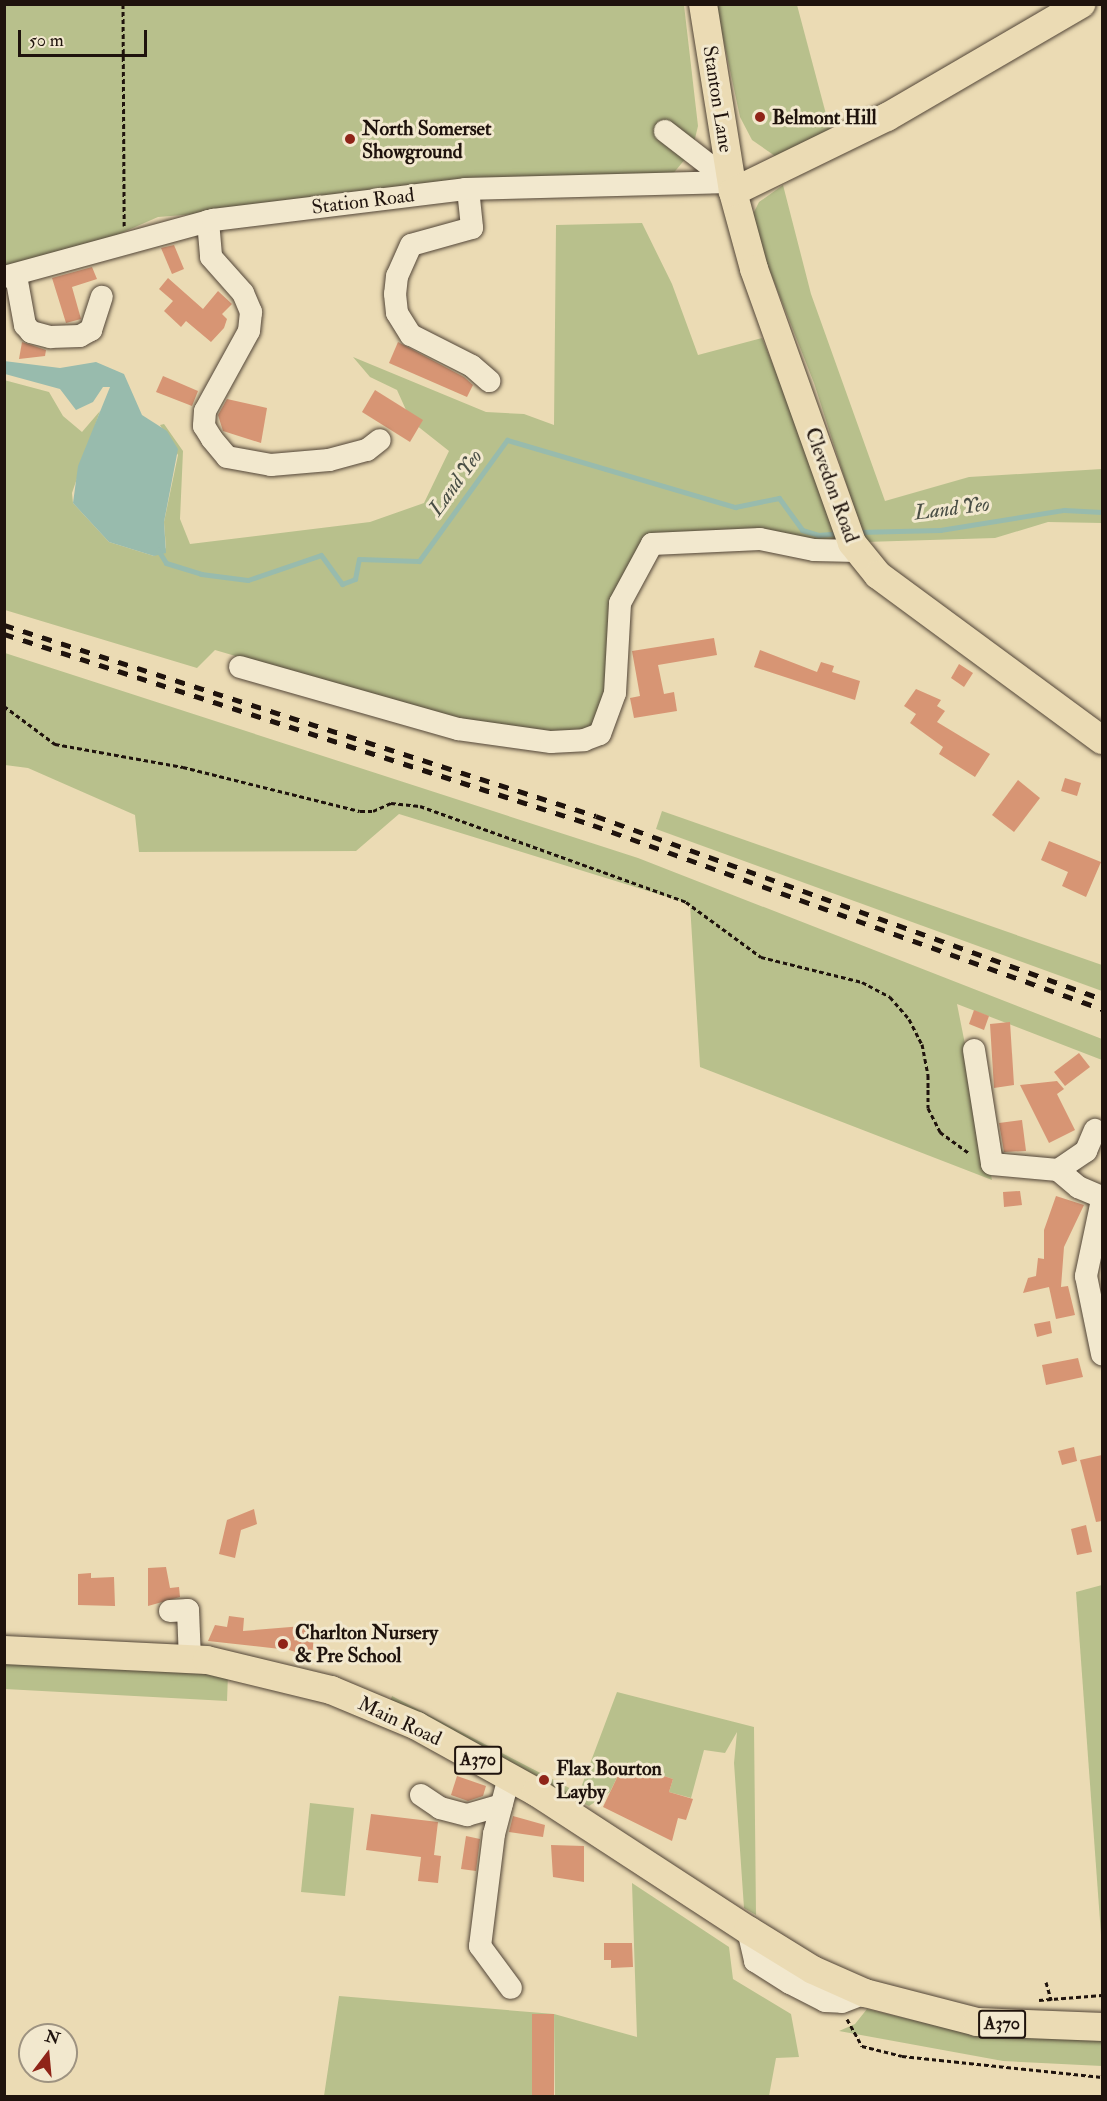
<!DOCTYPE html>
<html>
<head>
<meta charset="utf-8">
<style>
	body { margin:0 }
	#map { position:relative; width:1107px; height:2101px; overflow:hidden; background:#ebdbb4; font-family:"IM FELL Double Pica",serif }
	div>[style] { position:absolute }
	.green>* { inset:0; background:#b8c08c }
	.water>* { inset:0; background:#98bbad }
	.stream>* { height:5px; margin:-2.5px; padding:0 2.5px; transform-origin:2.5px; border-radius:2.5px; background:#98bbad }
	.building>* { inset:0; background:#d79574 }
	.path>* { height:3px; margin-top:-1.5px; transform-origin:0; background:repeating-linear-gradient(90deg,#1f130d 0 4.5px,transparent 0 7.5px) }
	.roads { filter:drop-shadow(0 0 2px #524537) drop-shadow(0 0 2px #524537) }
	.minor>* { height:22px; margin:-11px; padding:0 11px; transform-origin:11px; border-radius:11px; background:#f2e8ce }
	.major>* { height:28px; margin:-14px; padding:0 14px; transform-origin:14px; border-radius:14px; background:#ebdbb4 }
	.rail>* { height:4.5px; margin-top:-2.25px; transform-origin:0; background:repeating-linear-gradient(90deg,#1f130d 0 10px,transparent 0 20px) }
	.dots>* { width:16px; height:16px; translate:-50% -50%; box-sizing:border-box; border:3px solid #f2e8ce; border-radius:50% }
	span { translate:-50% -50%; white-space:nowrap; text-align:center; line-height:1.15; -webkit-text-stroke:6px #f2e8ce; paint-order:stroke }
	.shield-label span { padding:2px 4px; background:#f2e8ce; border:2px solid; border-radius:4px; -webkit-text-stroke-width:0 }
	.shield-label { font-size:18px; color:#1f130d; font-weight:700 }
	.street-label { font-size:20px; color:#1f130d }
	.poi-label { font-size:20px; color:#1f130d; font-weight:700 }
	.left { translate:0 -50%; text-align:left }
	.water-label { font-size:21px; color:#494e45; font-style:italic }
	.frame { position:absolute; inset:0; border:6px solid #1f130d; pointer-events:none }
	.north { position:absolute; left:18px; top:2023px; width:60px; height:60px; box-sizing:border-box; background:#f2e8ce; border:2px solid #9e9381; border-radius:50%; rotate:16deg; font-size:16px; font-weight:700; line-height:24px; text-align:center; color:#1f130d }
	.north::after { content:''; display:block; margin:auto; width:21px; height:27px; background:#8f2418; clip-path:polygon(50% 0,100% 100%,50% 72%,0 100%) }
	.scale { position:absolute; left:18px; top:30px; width:129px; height:27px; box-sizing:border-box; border:3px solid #1f130d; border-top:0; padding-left:8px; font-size:18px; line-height:21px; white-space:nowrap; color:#1f130d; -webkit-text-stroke:4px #f2e8ce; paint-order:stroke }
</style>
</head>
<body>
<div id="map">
	<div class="green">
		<i style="clip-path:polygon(4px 5px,684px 5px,698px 126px,692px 151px,671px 176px,158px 217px,110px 238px,5px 267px)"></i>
		<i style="clip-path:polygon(716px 5px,797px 5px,831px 133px,775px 156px,752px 140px,740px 117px)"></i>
		<i style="clip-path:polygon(783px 185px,811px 294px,885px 501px,969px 477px,1102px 469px,1102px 523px,1048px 522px,995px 538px,865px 542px,814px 383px,758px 241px,753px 214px,759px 202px)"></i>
		<i style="clip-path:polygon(642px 223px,672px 284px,698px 355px,762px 338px,847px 546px,648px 540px,596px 730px,549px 735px,461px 722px,215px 650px,197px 668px,5px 610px,4px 380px,49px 392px,63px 416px,82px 432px,100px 411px,72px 493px,73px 503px,109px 542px,154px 556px,166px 548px,164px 522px,178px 455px,160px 425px,164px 424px,183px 451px,180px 519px,190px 544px,370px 522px,424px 503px,449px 451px,411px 421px,397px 390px,370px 377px,353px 357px,486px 412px,524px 414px,554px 425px,556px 225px)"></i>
		<i style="clip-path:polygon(5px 653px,638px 858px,1102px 1039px,1102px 1060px,957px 1004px,992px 1180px,700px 1067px,690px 904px,399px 814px,356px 851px,139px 852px,135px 815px,28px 768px,5px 765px)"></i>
		<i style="clip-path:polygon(662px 811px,1102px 965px,1102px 991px,656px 829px)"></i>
		<i style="clip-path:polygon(1102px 1585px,1102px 1948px,1076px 1592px)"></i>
		<i style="clip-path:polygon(4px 1662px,228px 1674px,227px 1701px,5px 1689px)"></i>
		<i style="clip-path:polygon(617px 1692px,754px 1727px,756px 1915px,744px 1908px,734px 1763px,737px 1732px,725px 1753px,704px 1750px,691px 1798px,669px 1792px,673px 1779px,624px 1763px,610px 1792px,589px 1806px,388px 1707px,392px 1696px,579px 1793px)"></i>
		<i style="clip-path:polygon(310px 1803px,354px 1808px,345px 1896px,301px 1892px)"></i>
		<i style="clip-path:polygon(evenodd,632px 1883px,729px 1947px,733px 1979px,791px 2014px,799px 2057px,776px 2058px,769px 2096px,324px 2096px,339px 1996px,554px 2014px,637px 2037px,632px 1883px,532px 2014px,554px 2014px,555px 2096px,532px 2095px,532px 2014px)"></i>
		<i style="clip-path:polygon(867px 2009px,954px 2030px,1102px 2039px,1102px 2066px,1003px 2061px,839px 2031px,855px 2024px)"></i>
	</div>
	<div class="water">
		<i style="clip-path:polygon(4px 361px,60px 368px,96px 362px,124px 374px,142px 415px,167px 431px,178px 449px,164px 522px,166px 553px,154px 556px,109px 542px,73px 503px,78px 466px,110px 387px,103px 387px,93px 402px,76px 410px,60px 389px,5px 374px)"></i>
	</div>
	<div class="stream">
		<i style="left:857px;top:532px;width:83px;rotate:-1.4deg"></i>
		<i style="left:940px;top:530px;width:126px;rotate:-9.2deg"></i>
		<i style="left:1064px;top:510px;width:38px;rotate:3deg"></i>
		<i style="left:158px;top:550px;width:15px;rotate:58deg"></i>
		<i style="left:166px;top:563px;width:37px;rotate:17deg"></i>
		<i style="left:201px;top:574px;width:47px;rotate:7.3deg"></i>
		<i style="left:248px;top:580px;width:77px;rotate:-18.9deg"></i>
		<i style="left:321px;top:555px;width:36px;rotate:54deg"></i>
		<i style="left:342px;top:584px;width:14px;rotate:-21deg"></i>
		<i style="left:355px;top:579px;width:20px;rotate:-79deg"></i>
		<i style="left:359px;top:559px;width:60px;rotate:1.9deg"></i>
		<i style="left:419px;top:561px;width:150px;rotate:-54deg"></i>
		<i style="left:507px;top:440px;width:238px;rotate:16.4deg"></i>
		<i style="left:735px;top:507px;width:45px;rotate:-11.6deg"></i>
		<i style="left:779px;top:498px;width:39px;rotate:54deg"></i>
		<i style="left:802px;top:530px;width:17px;rotate:17deg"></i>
		<i style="left:818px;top:535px;width:21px;rotate:-5deg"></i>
	</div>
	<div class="building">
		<i style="clip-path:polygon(174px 245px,184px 269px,172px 274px,161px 248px)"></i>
		<i style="clip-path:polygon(92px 267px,97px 279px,72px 287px,81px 319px,66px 323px,52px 278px)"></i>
		<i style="clip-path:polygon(168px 278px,203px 309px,218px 291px,232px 304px,222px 314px,227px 319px,224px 328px,211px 342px,186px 321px,181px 327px,164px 311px,173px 301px,159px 289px)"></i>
		<i style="clip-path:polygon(22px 342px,46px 350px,45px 356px,19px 359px)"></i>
		<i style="clip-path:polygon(398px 342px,464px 377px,473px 385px,467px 397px,389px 363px)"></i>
		<i style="clip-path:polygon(163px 376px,198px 391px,192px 406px,156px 392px)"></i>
		<i style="clip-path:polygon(375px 390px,423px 420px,410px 442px,362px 412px)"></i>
		<i style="clip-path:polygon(227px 399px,267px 408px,261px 443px,223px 431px,218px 415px)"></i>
		<i style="clip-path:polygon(714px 638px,717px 655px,658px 665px,664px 694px,674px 692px,677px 711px,634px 718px,630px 698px,640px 696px,632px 651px)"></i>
		<i style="clip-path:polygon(760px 650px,817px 672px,821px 662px,834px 666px,832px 672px,860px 681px,855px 700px,754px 667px)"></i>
		<i style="clip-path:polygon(959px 664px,973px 673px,964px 687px,951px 678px)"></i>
		<i style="clip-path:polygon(916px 689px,941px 700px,937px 706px,945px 711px,937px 722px,990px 754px,975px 777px,939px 754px,943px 747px,910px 723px,916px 714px,904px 706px)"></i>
		<i style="clip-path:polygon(1065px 778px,1081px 783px,1077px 796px,1061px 791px)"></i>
		<i style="clip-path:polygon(1018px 780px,1040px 798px,1014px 832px,992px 815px)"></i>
		<i style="clip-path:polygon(1049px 841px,1101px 862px,1086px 897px,1062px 886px,1068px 872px,1041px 860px)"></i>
		<i style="clip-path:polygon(974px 1010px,989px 1016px,984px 1030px,969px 1024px)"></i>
		<i style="clip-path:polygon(1010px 1022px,1014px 1085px,994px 1088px,990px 1024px)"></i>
		<i style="clip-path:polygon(1079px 1053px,1090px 1067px,1065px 1086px,1054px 1072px)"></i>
		<i style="clip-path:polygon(1057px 1081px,1064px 1089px,1057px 1094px,1075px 1130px,1049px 1143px,1020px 1085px)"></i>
		<i style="clip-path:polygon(1022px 1120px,1026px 1151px,1004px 1152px,999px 1123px)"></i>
		<i style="clip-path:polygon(1020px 1191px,1022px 1205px,1004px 1207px,1003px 1192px)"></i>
		<i style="clip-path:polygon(1056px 1196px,1084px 1205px,1064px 1247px,1061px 1287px,1068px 1286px,1075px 1315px,1056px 1319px,1049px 1287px,1023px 1293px,1028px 1278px,1036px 1276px,1038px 1258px,1044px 1259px,1044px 1230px)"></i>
		<i style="clip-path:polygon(1050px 1321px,1052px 1333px,1037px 1337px,1034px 1324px)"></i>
		<i style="clip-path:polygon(1078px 1358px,1083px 1377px,1046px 1385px,1042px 1365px)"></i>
		<i style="clip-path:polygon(1074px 1447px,1077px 1461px,1062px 1465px,1058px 1451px)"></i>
		<i style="clip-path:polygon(1102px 1455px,1102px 1521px,1096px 1522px,1080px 1460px)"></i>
		<i style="clip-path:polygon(254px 1509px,257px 1524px,241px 1530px,235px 1558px,219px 1554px,227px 1520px)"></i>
		<i style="clip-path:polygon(1086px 1525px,1092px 1552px,1077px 1555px,1071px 1529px)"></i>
		<i style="clip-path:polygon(166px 1567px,170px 1588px,179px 1587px,180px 1597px,148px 1606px,148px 1568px)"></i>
		<i style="clip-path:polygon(91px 1573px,91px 1578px,114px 1577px,115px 1606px,78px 1605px,78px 1574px)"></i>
		<i style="clip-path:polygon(229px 1616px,244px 1618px,243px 1631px,315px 1625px,312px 1657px,289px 1650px,208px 1641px,215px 1625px,227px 1627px)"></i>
		<i style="clip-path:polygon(624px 1763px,673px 1779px,669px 1792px,693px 1799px,686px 1820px,678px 1818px,672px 1841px,603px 1807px)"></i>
		<i style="clip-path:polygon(457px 1776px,486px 1786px,483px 1796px,468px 1801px,451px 1795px)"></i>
		<i style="clip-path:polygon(371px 1814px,438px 1822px,434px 1855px,441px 1856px,438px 1883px,418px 1881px,421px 1857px,366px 1850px)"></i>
		<i style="clip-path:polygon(513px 1816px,545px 1825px,543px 1837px,509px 1832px)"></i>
		<i style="clip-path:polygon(466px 1836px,480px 1839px,476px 1871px,461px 1869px)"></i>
		<i style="clip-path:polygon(551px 1845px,584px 1846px,584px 1882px,553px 1877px)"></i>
		<i style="clip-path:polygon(604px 1943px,632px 1943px,633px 1967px,611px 1968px,611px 1960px,604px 1960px)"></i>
		<i style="clip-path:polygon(532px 2014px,554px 2014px,554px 2096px,532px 2096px)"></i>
	</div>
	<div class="path">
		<i style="left:123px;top:4px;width:222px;rotate:89.7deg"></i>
		<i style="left:4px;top:706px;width:64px;rotate:36.7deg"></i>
		<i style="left:55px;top:744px;width:130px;rotate:10.2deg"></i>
		<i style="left:183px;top:767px;width:182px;rotate:14deg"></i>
		<i style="left:360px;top:811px;width:13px"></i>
		<i style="left:373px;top:811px;width:20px;rotate:-24deg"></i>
		<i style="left:391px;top:803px;width:29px;rotate:6deg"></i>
		<i style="left:420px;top:806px;width:283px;rotate:19.8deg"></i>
		<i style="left:686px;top:902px;width:93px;rotate:36.3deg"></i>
		<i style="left:761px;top:957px;width:104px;rotate:13.9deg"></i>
		<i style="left:862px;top:982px;width:32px;rotate:28deg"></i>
		<i style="left:890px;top:997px;width:29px;rotate:49deg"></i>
		<i style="left:909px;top:1019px;width:28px;rotate:63deg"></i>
		<i style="left:922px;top:1044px;width:32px;rotate:79deg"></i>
		<i style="left:928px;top:1075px;width:33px;rotate:90deg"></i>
		<i style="left:928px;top:1108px;width:27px;rotate:63deg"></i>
		<i style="left:940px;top:1132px;width:37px;rotate:36deg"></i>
		<i style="left:1046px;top:1982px;width:19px;rotate:74deg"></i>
		<i style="left:1039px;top:2000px;width:63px;rotate:-4.5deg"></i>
		<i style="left:847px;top:2019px;width:31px;rotate:61deg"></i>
		<i style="left:862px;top:2046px;width:41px;rotate:14deg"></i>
		<i style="left:902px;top:2056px;width:201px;rotate:6deg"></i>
	</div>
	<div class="roads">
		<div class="minor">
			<i style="left:665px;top:131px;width:83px;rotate:37.7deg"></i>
			<i style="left:468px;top:189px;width:39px;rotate:84deg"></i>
			<i style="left:472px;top:228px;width:63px;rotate:164.4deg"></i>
			<i style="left:411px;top:245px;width:34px;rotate:114deg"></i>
			<i style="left:397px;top:276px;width:18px;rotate:96deg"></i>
			<i style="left:395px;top:294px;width:19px;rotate:84deg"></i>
			<i style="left:397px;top:313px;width:26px;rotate:58deg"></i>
			<i style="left:411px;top:335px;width:68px;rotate:26.9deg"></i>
			<i style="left:472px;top:366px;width:23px;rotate:41deg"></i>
			<i style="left:208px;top:221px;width:36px;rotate:85deg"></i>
			<i style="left:211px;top:257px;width:48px;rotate:48.4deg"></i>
			<i style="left:243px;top:293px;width:21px;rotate:67deg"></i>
			<i style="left:251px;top:312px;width:19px;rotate:96deg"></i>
			<i style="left:249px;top:331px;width:91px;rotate:118.8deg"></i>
			<i style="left:205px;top:411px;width:15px;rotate:94deg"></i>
			<i style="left:204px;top:426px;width:15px;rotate:58deg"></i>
			<i style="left:212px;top:439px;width:23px;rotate:50deg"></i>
			<i style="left:227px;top:457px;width:45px;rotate:10.3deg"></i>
			<i style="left:271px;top:465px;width:58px;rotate:-4.9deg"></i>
			<i style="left:329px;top:460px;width:39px;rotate:-15deg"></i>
			<i style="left:367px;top:450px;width:16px;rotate:-38deg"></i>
			<i style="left:16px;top:276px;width:50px;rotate:79.6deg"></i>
			<i style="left:25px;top:325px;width:9px;rotate:49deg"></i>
			<i style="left:31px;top:332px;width:20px;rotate:15deg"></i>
			<i style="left:50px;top:337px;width:30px;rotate:-2deg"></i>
			<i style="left:80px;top:336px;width:13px;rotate:-29deg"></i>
			<i style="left:91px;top:330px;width:35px;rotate:-72deg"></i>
			<i style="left:4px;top:277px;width:217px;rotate:-15.3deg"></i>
			<i style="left:213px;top:220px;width:254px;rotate:-7deg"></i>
			<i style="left:465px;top:189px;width:266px;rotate:-1.5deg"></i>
			<i style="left:240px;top:667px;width:227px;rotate:15.9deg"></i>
			<i style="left:458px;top:729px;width:94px;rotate:8deg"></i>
			<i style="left:551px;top:742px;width:33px;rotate:-3deg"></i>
			<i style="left:584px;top:740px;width:17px;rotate:-21deg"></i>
			<i style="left:600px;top:734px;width:44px;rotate:-69.9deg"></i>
			<i style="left:615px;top:693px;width:90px;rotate:-86.8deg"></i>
			<i style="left:620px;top:603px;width:67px;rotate:-61.5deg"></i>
			<i style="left:652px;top:544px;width:108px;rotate:-2.7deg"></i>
			<i style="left:760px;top:539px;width:55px;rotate:11.5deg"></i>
			<i style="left:814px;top:550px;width:43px;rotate:1.3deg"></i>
			<i style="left:974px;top:1050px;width:115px;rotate:81deg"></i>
			<i style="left:992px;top:1164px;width:66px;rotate:5.2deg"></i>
			<i style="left:1058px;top:1170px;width:26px;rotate:40deg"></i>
			<i style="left:1078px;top:1187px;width:26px;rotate:23deg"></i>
			<i style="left:1058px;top:1170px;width:34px;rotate:-34deg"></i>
			<i style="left:1086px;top:1151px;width:23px;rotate:-67deg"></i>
			<i style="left:1102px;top:1200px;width:78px;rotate:101.9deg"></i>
			<i style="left:1086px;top:1276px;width:80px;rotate:78.4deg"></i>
			<i style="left:170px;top:1611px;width:18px;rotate:-3deg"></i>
			<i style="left:188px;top:1610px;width:49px;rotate:87.7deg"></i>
			<i style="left:509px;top:1777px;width:59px;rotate:104.7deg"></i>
			<i style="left:494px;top:1834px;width:113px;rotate:97.1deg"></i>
			<i style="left:480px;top:1946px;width:52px;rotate:53.6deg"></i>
			<i style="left:421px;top:1795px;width:23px;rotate:34deg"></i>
			<i style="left:440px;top:1808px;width:28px;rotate:15deg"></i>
			<i style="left:467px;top:1815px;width:36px;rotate:-16deg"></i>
			<i style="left:748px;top:1930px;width:32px;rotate:77deg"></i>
			<i style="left:755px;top:1961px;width:41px;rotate:32.2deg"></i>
			<i style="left:790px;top:1983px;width:39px;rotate:27deg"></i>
			<i style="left:825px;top:2001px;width:17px;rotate:3deg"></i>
			<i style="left:842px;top:2002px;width:25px;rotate:-21deg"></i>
		</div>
		<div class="major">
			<i style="left:703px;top:4px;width:190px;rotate:80.9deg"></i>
			<i style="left:733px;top:192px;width:80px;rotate:74.7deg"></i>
			<i style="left:754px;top:269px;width:291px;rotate:70.3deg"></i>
			<i style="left:852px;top:543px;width:41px;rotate:50.9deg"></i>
			<i style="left:878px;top:575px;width:278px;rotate:36.4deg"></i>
			<i style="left:733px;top:192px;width:171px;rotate:-26deg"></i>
			<i style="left:887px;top:117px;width:225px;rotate:-30.2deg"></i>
			<i style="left:4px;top:1650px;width:203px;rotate:2.8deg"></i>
			<i style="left:207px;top:1660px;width:128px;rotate:13.6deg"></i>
			<i style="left:331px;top:1690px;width:93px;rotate:22.7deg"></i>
			<i style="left:417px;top:1726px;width:136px;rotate:29deg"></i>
			<i style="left:536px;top:1792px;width:253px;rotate:33.1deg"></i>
			<i style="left:748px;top:1930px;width:76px;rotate:31.6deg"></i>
			<i style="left:813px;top:1970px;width:57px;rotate:23.9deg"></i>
			<i style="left:865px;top:1993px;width:116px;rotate:14.5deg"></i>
			<i style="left:977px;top:2022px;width:125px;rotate:2.3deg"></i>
		</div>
	</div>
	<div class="rail">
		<i style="left:4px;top:625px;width:622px;rotate:17.88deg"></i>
		<i style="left:596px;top:816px;width:538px;rotate:19.88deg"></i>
		<i style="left:4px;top:634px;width:619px;rotate:17.97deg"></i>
		<i style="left:593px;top:825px;width:541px;rotate:19.87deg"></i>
	</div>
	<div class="dots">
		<i style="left:760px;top:117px;background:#8f2418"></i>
		<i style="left:350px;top:139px;background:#8f2418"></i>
		<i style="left:283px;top:1644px;background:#8f2418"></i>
		<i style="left:544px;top:1780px;background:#8f2418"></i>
	</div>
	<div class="shield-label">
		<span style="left:478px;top:1760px">A370</span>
		<span style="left:1002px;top:2024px">A370</span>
	</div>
	<div class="street-label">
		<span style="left:718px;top:99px;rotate:81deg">Stanton Lane</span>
		<span style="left:363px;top:201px;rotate:-7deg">Station Road</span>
		<span style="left:832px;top:485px;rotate:70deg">Clevedon Road</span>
		<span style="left:400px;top:1721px;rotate:25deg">Main Road</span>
	</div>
	<div class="poi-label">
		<span class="left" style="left:772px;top:117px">Belmont Hill</span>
		<span class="left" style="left:362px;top:140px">North Somerset<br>Showground</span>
		<span class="left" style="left:295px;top:1644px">Charlton Nursery<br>&amp; Pre School</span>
		<span class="left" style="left:556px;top:1780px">Flax Bourton<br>Layby</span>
	</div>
	<div class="water-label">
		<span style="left:456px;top:483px;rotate:-54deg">Land Yeo</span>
		<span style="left:952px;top:509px;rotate:-7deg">Land Yeo</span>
	</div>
	<div class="frame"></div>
	<div class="north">N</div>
	<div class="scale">50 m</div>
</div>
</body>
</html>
